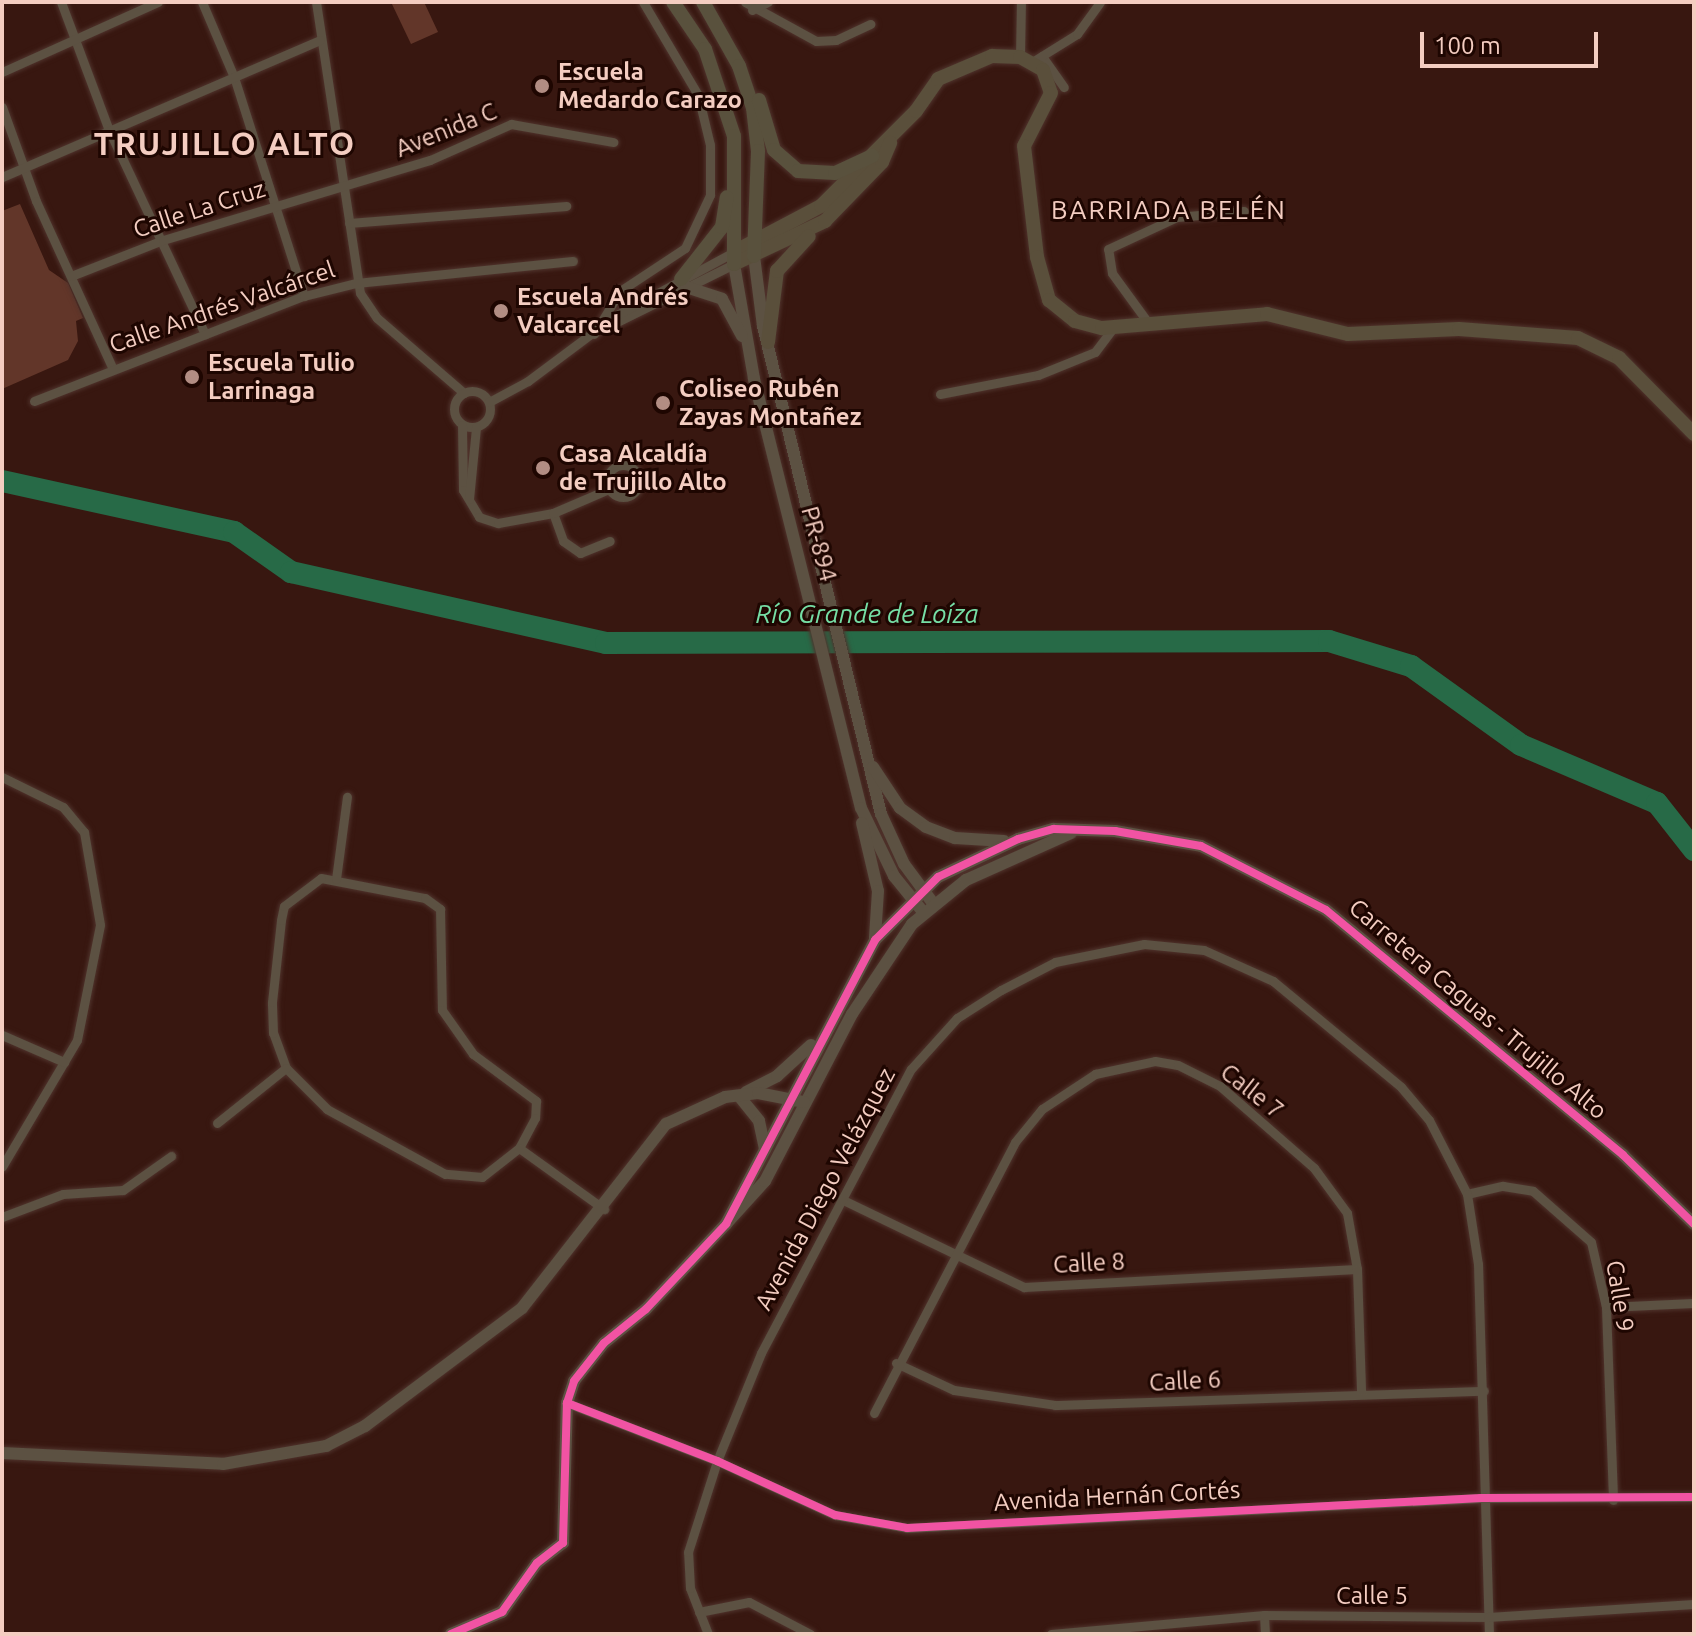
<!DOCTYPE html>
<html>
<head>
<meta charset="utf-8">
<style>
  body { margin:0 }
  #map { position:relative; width:1696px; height:1636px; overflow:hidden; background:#381710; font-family:Ubuntu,sans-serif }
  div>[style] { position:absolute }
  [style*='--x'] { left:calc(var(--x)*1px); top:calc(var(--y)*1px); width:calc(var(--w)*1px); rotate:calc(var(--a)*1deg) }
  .green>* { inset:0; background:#623629 }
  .river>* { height:22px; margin:-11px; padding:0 11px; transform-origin:11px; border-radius:11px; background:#276a47 }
  .roads { filter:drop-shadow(0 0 2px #4f332c) drop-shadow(0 0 2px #4f332c) }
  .minor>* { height:9px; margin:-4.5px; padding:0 4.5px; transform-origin:4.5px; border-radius:4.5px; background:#5c5142 }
  .minor>.ring { margin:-4.5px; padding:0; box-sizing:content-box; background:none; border:9px solid #5c5142; border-radius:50% }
  .tertiary>* { height:12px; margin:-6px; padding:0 6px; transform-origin:6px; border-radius:6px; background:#5c5142 }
  .secondary>* { height:14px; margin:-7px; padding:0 7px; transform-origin:7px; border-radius:7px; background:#5a4f3b }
  .primary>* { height:14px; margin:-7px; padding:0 7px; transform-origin:7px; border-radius:7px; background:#59513d }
  .cycleway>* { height:8px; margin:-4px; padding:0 4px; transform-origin:4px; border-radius:4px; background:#f153a3 }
  .dots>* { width:22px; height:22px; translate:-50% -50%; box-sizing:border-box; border:4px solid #1e0601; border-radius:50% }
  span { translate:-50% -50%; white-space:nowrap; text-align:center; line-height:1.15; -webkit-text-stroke:6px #1e0601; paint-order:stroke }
  .poi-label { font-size:24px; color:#f4cdc1; font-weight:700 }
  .left { translate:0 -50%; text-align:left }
  .street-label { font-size:24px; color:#f4cdc1 }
  .neighbourhood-label { font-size:26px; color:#f4cdc1; letter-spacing:2px }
  .water-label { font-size:26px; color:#76dea5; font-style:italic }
  .district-label { font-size:32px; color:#f4cdc1; font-weight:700; letter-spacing:2px }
  .frame { position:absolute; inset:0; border:4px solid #f4cdc1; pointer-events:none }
  .scale { position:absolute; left:1420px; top:32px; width:178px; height:36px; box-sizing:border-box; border:4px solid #f4cdc1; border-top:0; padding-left:10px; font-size:24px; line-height:28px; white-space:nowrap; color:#f4cdc1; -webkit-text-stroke:6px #1e0601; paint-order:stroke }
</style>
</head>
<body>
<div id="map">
  <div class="green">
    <div style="clip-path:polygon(391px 2px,424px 2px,438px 32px,411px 44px)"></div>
    <div style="clip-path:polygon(20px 204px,49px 270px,68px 283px,83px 318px,76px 321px,78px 341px,68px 360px,2px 389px,2px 211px)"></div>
  </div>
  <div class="river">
    <div style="--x:2;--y:481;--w:238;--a:12.4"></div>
    <div style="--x:234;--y:532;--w:70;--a:35.1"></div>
    <div style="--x:291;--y:572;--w:323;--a:12.7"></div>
    <div style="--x:606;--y:643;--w:723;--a:-0.16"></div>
    <div style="--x:1329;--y:641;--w:86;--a:17"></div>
    <div style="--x:1411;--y:666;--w:135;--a:35.7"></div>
    <div style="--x:1521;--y:745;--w:148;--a:23.1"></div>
    <div style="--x:1657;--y:803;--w:60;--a:51.8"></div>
  </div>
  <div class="roads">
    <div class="minor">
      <div style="--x:61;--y:2;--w:134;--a:69.5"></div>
      <div style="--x:108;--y:128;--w:228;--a:64.8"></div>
      <div style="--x:202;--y:2;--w:82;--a:66.9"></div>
      <div style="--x:234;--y:77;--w:230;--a:72.3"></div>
      <div style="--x:316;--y:2;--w:294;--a:81.4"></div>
      <div style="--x:360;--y:293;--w:30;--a:56"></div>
      <div style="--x:377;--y:318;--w:115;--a:40.8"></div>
      <div style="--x:745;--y:2;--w:81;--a:28.8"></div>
      <div style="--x:816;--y:41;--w:20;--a:-3"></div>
      <div style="--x:836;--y:40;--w:38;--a:-25"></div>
      <div style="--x:752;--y:10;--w:18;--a:-27"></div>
      <div style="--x:1042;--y:56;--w:38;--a:55"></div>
      <div style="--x:1020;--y:57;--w:55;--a:-89"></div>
      <div style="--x:1032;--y:62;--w:53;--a:-31.9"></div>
      <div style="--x:1077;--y:34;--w:39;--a:-54"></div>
      <div style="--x:2;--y:72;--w:171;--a:-24.2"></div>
      <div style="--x:2;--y:107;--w:100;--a:70.1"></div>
      <div style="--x:36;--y:201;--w:183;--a:65.4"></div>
      <div style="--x:2;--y:177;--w:346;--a:-23.3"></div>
      <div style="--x:349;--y:223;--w:218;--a:-4.5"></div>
      <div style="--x:71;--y:276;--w:99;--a:-21.4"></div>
      <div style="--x:163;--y:240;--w:279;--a:-16.7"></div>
      <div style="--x:430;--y:160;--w:89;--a:-24"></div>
      <div style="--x:511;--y:124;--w:104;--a:10"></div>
      <div style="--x:1149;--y:324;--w:63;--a:-126"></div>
      <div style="--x:1112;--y:273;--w:24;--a:-99"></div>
      <div style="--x:1108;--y:249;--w:76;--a:-24.9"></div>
      <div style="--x:1177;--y:217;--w:67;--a:-5.1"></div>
      <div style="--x:607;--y:327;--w:142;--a:-26.4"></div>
      <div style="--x:594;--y:334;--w:50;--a:-58.8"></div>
      <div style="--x:620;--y:291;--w:78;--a:-33.5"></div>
      <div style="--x:685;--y:248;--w:59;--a:-64.7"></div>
      <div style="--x:710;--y:195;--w:50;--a:-90"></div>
      <div style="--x:710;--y:145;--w:51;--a:-103.5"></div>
      <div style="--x:698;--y:95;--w:108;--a:-120.6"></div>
      <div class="ring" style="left:454px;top:391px;width:27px;height:27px"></div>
      <div style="--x:940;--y:394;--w:100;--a:-11"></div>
      <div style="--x:1038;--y:375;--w:61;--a:-22"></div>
      <div style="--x:1095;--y:352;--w:30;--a:-53"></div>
      <div style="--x:34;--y:401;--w:290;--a:-21.3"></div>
      <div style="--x:304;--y:296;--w:54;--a:-14"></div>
      <div style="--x:356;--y:283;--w:218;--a:-5.8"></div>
      <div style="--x:489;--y:402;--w:44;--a:-28.3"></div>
      <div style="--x:528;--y:381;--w:109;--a:-36.8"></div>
      <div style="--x:615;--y:316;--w:135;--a:-28.3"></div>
      <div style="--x:462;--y:425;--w:65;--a:89.1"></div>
      <div style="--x:463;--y:490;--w:31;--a:59"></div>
      <div style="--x:479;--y:517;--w:20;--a:18"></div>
      <div style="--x:498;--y:523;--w:56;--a:-10.3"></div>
      <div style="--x:553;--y:513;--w:30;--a:70"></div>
      <div style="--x:563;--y:541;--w:21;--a:35"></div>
      <div style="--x:580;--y:553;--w:32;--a:-22"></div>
      <div class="ring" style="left:607px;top:465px;width:23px;height:23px"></div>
      <div style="--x:469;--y:499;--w:72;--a:-84.4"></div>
      <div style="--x:553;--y:513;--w:61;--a:-23.2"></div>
      <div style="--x:2;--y:777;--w:68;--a:26.2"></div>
      <div style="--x:63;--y:807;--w:33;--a:50"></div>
      <div style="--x:84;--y:832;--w:94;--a:80.2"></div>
      <div style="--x:100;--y:925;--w:117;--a:101.3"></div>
      <div style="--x:77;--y:1040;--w:147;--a:120.6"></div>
      <div style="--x:321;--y:878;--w:106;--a:10.9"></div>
      <div style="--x:425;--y:898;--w:19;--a:36"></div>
      <div style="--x:440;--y:909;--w:101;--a:88.9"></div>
      <div style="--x:442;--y:1010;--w:54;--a:54.8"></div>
      <div style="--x:473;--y:1054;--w:79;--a:36.7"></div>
      <div style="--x:536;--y:1101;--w:17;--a:93"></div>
      <div style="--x:535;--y:1118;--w:34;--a:118"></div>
      <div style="--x:519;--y:1148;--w:47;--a:141.9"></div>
      <div style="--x:482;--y:1177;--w:37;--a:-175"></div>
      <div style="--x:445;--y:1174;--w:135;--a:-151.2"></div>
      <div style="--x:327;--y:1109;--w:58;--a:-135"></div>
      <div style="--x:286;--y:1068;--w:37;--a:-110"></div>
      <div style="--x:273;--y:1033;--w:31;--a:-92"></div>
      <div style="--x:272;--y:1002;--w:82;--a:-83.7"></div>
      <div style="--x:281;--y:920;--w:14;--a:-78"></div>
      <div style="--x:284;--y:906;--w:46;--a:-37.1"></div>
      <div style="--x:336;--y:879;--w:83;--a:-82.4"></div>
      <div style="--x:2;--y:1035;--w:68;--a:23.5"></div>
      <div style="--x:217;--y:1123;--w:88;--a:-38.6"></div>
      <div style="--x:519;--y:1148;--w:105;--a:35.7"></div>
      <div style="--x:1467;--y:1194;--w:37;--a:-13"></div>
      <div style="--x:1503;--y:1186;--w:30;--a:9"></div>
      <div style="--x:1533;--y:1191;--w:77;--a:41.3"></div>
      <div style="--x:1591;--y:1242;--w:67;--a:77"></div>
      <div style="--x:1606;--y:1307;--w:193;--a:87.9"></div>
      <div style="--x:843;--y:1200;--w:201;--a:25.7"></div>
      <div style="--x:1024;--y:1287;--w:333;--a:-3.1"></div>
      <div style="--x:2;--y:1217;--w:65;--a:-20.7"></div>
      <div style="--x:63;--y:1194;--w:60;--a:-3.8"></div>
      <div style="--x:123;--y:1190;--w:59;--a:-35.3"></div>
      <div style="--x:1606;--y:1307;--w:88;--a:-2.6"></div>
      <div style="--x:896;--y:1363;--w:64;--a:25"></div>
      <div style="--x:954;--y:1390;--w:102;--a:8.4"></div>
      <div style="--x:1055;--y:1405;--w:429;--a:-1.9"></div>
      <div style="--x:567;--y:1403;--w:161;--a:21.1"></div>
      <div style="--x:717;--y:1461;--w:130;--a:24.6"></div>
      <div style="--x:835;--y:1515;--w:73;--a:10.2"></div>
      <div style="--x:907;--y:1528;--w:575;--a:-2.99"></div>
      <div style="--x:1481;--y:1498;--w:213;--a:-0.3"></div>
      <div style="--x:874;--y:1413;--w:305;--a:-62.5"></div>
      <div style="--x:1015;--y:1142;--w:43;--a:-50.7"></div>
      <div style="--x:1042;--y:1109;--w:64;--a:-33.4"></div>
      <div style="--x:1095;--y:1074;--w:61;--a:-12.2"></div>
      <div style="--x:1155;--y:1061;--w:23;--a:10"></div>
      <div style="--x:1178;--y:1065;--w:47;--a:26.6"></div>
      <div style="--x:1220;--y:1086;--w:125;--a:41.1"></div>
      <div style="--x:1314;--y:1168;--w:56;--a:53.7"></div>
      <div style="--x:1347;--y:1213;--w:57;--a:79.9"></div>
      <div style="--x:1357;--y:1269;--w:122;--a:88.1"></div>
      <div style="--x:699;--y:1612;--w:51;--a:-11.3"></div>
      <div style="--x:749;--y:1602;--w:69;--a:27.7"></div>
      <div style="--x:1264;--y:1615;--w:19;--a:87"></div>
      <div style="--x:708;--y:1634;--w:49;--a:-111.4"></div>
      <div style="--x:690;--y:1588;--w:36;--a:-93"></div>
      <div style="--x:688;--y:1552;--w:96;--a:-72.3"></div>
      <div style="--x:717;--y:1461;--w:117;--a:-67.8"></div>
      <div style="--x:761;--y:1353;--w:321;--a:-62.2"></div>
      <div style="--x:911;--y:1069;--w:69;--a:-48"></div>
      <div style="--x:957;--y:1018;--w:52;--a:-32.5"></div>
      <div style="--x:1001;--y:990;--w:61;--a:-27.4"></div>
      <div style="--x:1055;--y:962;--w:91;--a:-11.4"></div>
      <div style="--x:1144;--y:944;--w:60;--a:5.7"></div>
      <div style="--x:1204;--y:950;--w:76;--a:24.2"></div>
      <div style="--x:1273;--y:981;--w:166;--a:39.6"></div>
      <div style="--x:1401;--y:1087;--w:43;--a:49.7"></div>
      <div style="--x:1429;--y:1120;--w:83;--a:62.8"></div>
      <div style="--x:1467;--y:1194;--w:71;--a:81.1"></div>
      <div style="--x:1478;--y:1264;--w:370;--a:88.3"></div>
      <div style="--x:1051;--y:1634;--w:214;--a:-5.1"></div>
      <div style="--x:1264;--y:1615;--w:224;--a:0.5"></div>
      <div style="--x:1488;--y:1617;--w:206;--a:-3.6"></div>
    </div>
    <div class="tertiary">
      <div style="--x:754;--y:256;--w:71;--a:82.7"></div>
      <div style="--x:763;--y:326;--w:502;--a:76.41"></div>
      <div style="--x:881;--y:814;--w:55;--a:65.3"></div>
      <div style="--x:904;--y:864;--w:49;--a:53.4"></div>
      <div style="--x:734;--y:264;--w:117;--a:80.1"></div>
      <div style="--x:754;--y:379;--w:442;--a:76"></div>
      <div style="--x:861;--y:808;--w:76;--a:64.1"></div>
      <div style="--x:894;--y:876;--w:46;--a:51.1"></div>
      <div style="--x:686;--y:287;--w:38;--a:18"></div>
      <div style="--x:722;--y:299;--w:42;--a:61.6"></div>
      <div style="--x:873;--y:767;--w:49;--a:56.6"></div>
      <div style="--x:900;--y:808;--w:32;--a:36"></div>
      <div style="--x:926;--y:827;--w:31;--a:21"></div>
      <div style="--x:955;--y:838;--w:49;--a:3.5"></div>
      <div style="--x:862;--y:823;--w:70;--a:76.8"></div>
      <div style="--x:878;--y:891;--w:47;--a:93.7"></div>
      <div style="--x:746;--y:1092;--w:35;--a:-27"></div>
      <div style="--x:777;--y:1076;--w:46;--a:-42.4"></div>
      <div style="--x:739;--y:1096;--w:32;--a:51"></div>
      <div style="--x:759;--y:1121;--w:29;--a:78"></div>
      <div style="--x:726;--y:1224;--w:58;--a:-47.8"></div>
      <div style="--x:765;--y:1181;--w:188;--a:-62.5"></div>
      <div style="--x:852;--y:1014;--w:108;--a:-56.3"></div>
      <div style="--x:912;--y:924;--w:70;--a:-39.2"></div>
      <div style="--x:966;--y:880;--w:115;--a:-24.1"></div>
      <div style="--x:2;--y:1453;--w:221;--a:2.8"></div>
      <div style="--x:223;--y:1464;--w:105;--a:-9.9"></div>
      <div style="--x:326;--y:1446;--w:44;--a:-27.1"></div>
      <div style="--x:365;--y:1426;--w:196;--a:-36.9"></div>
      <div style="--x:522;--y:1308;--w:234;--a:-52"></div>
      <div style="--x:666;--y:1124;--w:65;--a:-24.6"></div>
      <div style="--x:725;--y:1097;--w:33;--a:-7"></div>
      <div style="--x:758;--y:1093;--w:47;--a:11.1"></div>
      <div style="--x:451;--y:1634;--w:56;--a:-23.3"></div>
      <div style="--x:502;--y:1612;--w:60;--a:-54.5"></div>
      <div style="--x:537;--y:1563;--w:33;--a:-38"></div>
      <div style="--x:563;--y:1543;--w:140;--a:-88.4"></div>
      <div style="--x:567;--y:1403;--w:23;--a:-72"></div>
      <div style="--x:574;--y:1381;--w:48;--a:-51.7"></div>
      <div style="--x:604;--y:1343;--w:54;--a:-39"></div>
      <div style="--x:646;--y:1309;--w:117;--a:-46.7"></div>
      <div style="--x:726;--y:1224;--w:321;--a:-62.3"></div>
      <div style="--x:875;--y:940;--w:89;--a:-45"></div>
      <div style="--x:938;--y:877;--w:89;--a:-25.4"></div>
      <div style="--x:1018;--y:839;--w:37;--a:-16"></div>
      <div style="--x:1054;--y:829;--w:61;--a:1.9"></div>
      <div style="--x:1115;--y:831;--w:87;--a:9.9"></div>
      <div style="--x:1201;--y:846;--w:140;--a:27.1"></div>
      <div style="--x:1326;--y:910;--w:385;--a:39.5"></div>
      <div style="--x:1623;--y:1155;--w:99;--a:44.2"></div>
    </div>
    <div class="secondary">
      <div style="--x:734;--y:252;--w:98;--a:-27.9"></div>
      <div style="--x:821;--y:206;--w:134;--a:-45"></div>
      <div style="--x:916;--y:111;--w:39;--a:-55"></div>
      <div style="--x:938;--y:79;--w:59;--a:-23.1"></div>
      <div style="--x:992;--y:56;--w:28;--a:2"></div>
      <div style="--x:1020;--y:57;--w:26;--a:29"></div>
      <div style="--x:1043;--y:70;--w:24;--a:71"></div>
      <div style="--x:1051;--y:93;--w:59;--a:117"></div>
      <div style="--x:1024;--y:146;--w:112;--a:83.3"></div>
      <div style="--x:1037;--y:257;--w:45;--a:74.4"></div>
      <div style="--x:1049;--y:300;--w:33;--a:39"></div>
      <div style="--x:1075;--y:321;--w:28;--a:15"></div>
      <div style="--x:1102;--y:328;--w:166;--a:-4.8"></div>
      <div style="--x:1267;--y:314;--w:83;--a:13.9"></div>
      <div style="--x:1348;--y:334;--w:111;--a:-2.6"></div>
      <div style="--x:1459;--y:329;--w:119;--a:4.3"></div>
      <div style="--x:1578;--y:338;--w:46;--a:26"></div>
      <div style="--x:1619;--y:358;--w:107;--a:45.4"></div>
      <div style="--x:734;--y:264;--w:101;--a:-25.3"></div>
      <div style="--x:825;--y:221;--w:82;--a:-46"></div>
      <div style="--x:882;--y:162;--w:21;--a:-67"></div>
      <div style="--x:768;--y:342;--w:72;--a:-82.8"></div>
      <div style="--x:777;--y:271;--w:47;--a:-47.6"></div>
    </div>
    <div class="primary">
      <div style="--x:673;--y:2;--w:57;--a:55.8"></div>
      <div style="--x:705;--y:49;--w:92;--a:71.6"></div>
      <div style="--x:734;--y:136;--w:128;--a:90"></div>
      <div style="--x:703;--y:2;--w:73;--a:60.6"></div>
      <div style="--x:739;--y:66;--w:44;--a:71.6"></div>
      <div style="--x:753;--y:108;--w:43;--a:83.4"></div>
      <div style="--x:758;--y:151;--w:105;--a:92.2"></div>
      <div style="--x:759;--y:100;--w:52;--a:73.3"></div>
      <div style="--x:774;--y:150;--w:32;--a:41"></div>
      <div style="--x:798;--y:171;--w:37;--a:3"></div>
      <div style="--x:835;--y:173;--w:41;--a:-24.7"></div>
      <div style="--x:681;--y:279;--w:66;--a:-51.7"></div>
      <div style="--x:722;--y:227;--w:30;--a:-81"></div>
    </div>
  </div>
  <div class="cycleway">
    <div style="--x:567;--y:1403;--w:161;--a:21.1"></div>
    <div style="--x:717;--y:1461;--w:130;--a:24.6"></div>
    <div style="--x:835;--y:1515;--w:73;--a:10.2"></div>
    <div style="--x:907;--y:1528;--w:575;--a:-2.99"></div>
    <div style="--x:1481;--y:1498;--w:213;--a:-0.3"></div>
    <div style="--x:451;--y:1634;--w:56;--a:-23.3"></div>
    <div style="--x:502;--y:1612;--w:60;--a:-54.5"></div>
    <div style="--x:537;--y:1563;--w:33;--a:-38"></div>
    <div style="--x:563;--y:1543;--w:140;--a:-88.4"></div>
    <div style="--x:567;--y:1403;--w:23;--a:-72"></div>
    <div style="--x:574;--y:1381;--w:48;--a:-51.7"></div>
    <div style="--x:604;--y:1343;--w:54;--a:-39"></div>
    <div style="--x:646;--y:1309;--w:117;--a:-46.7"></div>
    <div style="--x:726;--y:1224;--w:321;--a:-62.3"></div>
    <div style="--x:875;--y:940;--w:89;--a:-45"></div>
    <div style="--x:938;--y:877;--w:89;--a:-25.4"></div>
    <div style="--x:1018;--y:839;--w:37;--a:-16"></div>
    <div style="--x:1054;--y:829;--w:61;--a:1.9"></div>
    <div style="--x:1115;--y:831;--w:87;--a:9.9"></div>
    <div style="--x:1201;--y:846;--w:140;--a:27.1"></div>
    <div style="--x:1326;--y:910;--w:385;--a:39.5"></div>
    <div style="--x:1623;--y:1155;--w:99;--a:44.2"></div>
  </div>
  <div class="dots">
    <div style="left:542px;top:86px;background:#b28d83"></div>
    <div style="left:501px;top:311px;background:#b28d83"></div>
    <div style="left:192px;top:377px;background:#b28d83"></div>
    <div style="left:663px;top:403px;background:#b28d83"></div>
    <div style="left:543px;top:468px;background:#b28d83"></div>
  </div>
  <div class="poi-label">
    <span class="left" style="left:558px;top:86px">Escuela<br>Medardo Carazo</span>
    <span class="left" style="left:517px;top:311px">Escuela Andrés<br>Valcarcel</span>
    <span class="left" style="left:208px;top:377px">Escuela Tulio<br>Larrinaga</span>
    <span class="left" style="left:679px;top:403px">Coliseo Rubén<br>Zayas Montañez</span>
    <span class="left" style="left:559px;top:468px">Casa Alcaldía<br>de Trujillo Alto</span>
  </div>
  <div class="street-label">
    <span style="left:446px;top:130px;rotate:-22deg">Avenida C</span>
    <span style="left:199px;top:209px;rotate:-18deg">Calle La Cruz</span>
    <span style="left:222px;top:307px;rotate:-19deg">Calle Andrés Valcárcel</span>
    <span style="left:819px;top:544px;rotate:75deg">PR-894</span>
    <span style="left:1478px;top:1009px;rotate:40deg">Carretera Caguas - Trujillo Alto</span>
    <span style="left:1252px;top:1091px;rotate:38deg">Calle 7</span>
    <span style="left:825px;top:1189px;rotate:-62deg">Avenida Diego Velázquez</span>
    <span style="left:1089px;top:1263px;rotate:-3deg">Calle 8</span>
    <span style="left:1620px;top:1296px;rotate:81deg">Calle 9</span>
    <span style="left:1185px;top:1381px;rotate:-3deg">Calle 6</span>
    <span style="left:1117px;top:1496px;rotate:-3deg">Avenida Hernán Cortés</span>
    <span style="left:1372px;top:1596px">Calle 5</span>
  </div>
  <div class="neighbourhood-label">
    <span style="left:1169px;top:210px">BARRIADA BELÉN</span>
  </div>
  <div class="water-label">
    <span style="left:867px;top:614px">Río Grande de Loíza</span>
  </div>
  <div class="district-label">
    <span style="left:225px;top:143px">TRUJILLO ALTO</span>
  </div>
  <div class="frame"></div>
  <div class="scale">100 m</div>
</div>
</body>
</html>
